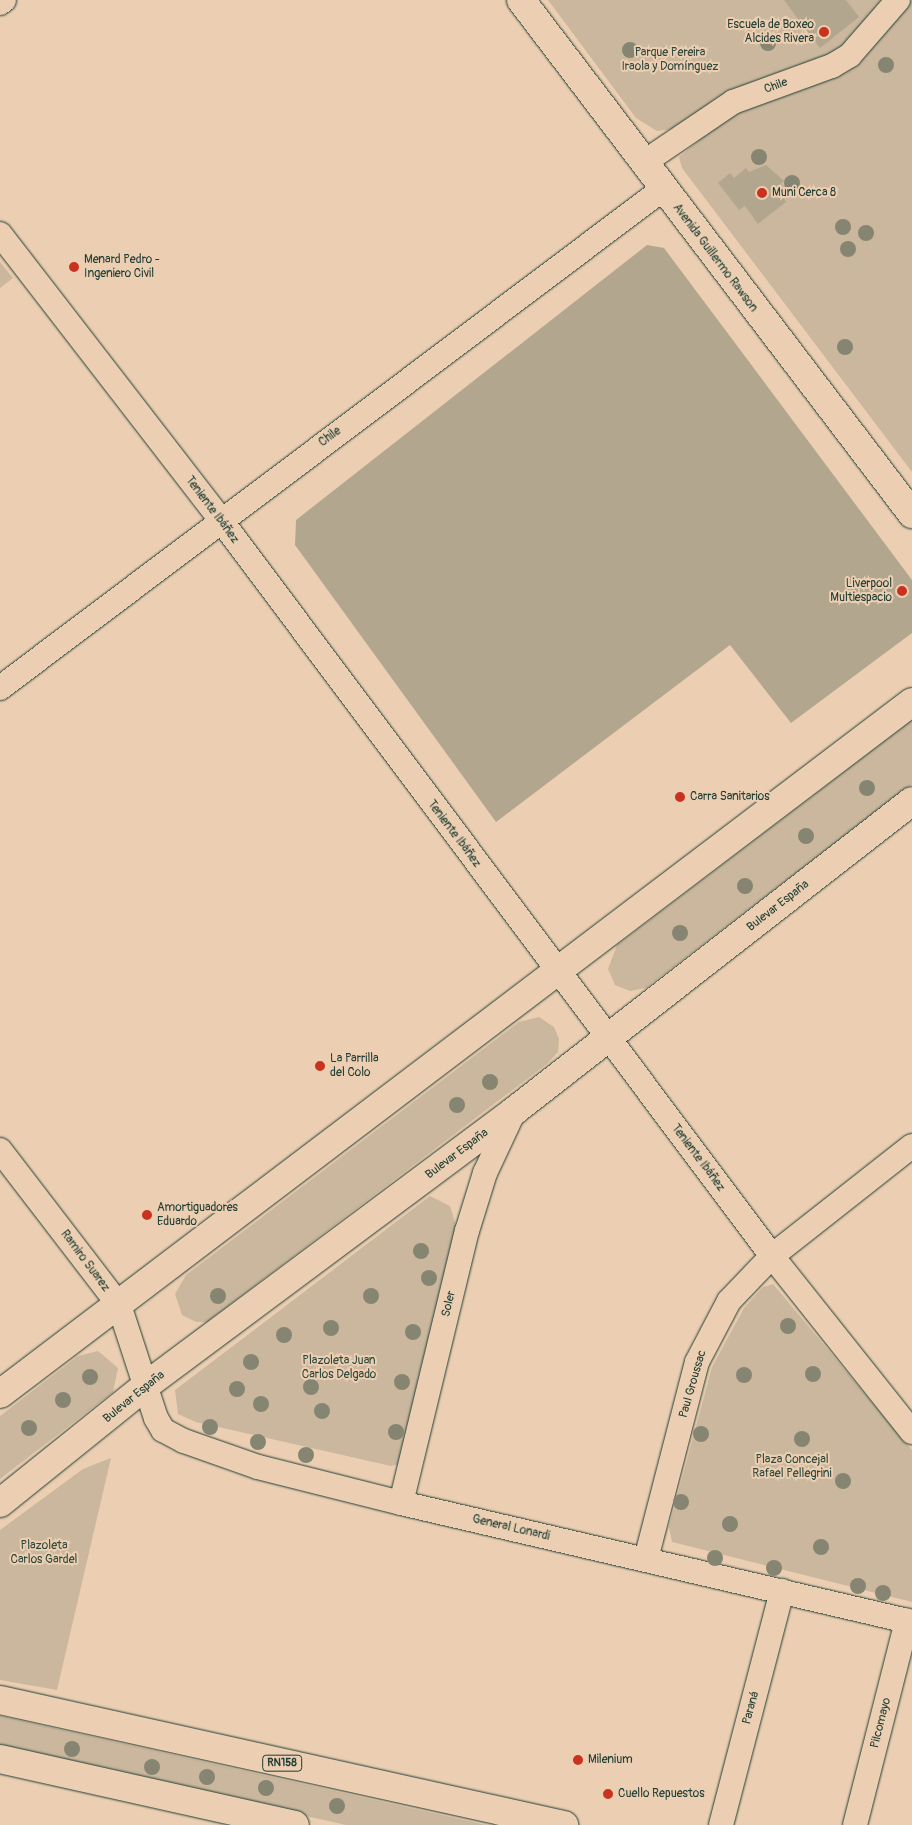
<!DOCTYPE html>
<html>
<head>
<meta charset="utf-8">
<style>
  body { margin:0 }
  #map { position:relative; width:912px; height:1825px; overflow:hidden; background:#eccfb2; font-family:Pangolin,sans-serif }
  div>[style] { position:absolute }
  [style*='--x'] { left:calc(var(--x)*1px); top:calc(var(--y)*1px); width:calc(var(--w)*1px); rotate:calc(var(--a)*1deg) }
  .green>* { inset:0; background:#cab79d }
  .building>* { inset:0; background:#b3a68f }
  .roads { filter:drop-shadow(0 0 1px #1f3d34) drop-shadow(0 0 1px #1f3d34) }
  .street>* { height:24px; margin:-12px; padding:0 12px; transform-origin:12px; border-radius:12px; background:#eccfb2 }
  .secondary>* { height:28px; margin:-14px; padding:0 14px; transform-origin:14px; border-radius:14px; background:#eccfb2 }
  .highway>* { height:28px; margin:-14px; padding:0 14px; transform-origin:14px; border-radius:14px; background:#eccfb2 }
  .trees>* { width:16px; height:16px; margin:-8px; border-radius:50%; background:#858572 }
  .dots>* { width:14px; height:14px; translate:-50% -50%; box-sizing:border-box; border:2px solid #eccfb2; border-radius:50% }
  span { translate:-50% -50%; white-space:nowrap; text-align:center; line-height:1.15; -webkit-text-stroke:4px #eccfb2; paint-order:stroke }
  .shield-label span { padding:1px 4px; background:#eccfb2; border:1px solid; border-radius:4px; -webkit-text-stroke-width:0 }
  .shield-label { font-size:11px; color:#1f3d34; font-weight:700 }
  .poi-label { font-size:12px; color:#1f3d34 }
  .right { translate:-100% -50%; text-align:right }
  .left { translate:0 -50%; text-align:left }
  .park-label { font-size:12px; color:#30493e }
  .street-label { font-size:12px; color:#1f3d34 }
</style>
</head>
<body>
<div id="map">
  <div class="green">
    <div style="clip-path:polygon(548px 0,886px 0,845px 48px,673px 129px,657px 131px,636px 118px)"></div>
    <div style="clip-path:polygon(912px 0,912px 472px,682px 168px,679px 157px,732px 113px,857px 62px)"></div>
    <div style="clip-path:polygon(0 262px,13px 278px,0 288px)"></div>
    <div style="clip-path:polygon(912px 720px,912px 784px,646px 988px,630px 991px,615px 985px,608px 969px,617px 945px)"></div>
    <div style="clip-path:polygon(539px 1017px,554px 1027px,559px 1039px,558px 1052px,548px 1063px,207px 1322px,196px 1322px,182px 1315px,175px 1294px,186px 1275px,519px 1022px)"></div>
    <div style="clip-path:polygon(430px 1196px,450px 1206px,457px 1229px,400px 1464px,391px 1466px,196px 1422px,178px 1414px,175px 1390px)"></div>
    <div style="clip-path:polygon(773px 1284px,912px 1450px,912px 1602px,672px 1542px,669px 1527px,712px 1367px,744px 1308px,763px 1287px)"></div>
    <div style="clip-path:polygon(98px 1351px,118px 1368px,113px 1392px,0 1479px,0 1416px,78px 1356px)"></div>
    <div style="clip-path:polygon(111px 1458px,57px 1690px,0 1680px,0 1530px,83px 1469px)"></div>
    <div style="clip-path:polygon(0 1716px,486px 1825px,346px 1825px,0 1747px)"></div>
  </div>
  <div class="building">
    <div style="clip-path:polygon(784px 0,846px 0,859px 17px,820px 48px)"></div>
    <div style="clip-path:polygon(766px 165px,784px 181px,776px 187px,786px 202px,758px 224px,745px 206px,739px 210px,718px 183px,730px 173px,734px 178px,746px 168px,749px 172px)"></div>
    <div style="clip-path:polygon(647px 245px,664px 248px,912px 580px,912px 633px,791px 723px,730px 645px,496px 822px,295px 545px,296px 520px)"></div>
  </div>
  <div class="roads">
    <div class="street">
      <div style="--x:0;--y:3;--w:5;--a:-37"></div>
      <div style="--x:643;--y:163;--w:109;--a:-34.1"></div>
      <div style="--x:733;--y:102;--w:105;--a:-20"></div>
      <div style="--x:832;--y:66;--w:21;--a:-31"></div>
      <div style="--x:850;--y:55;--w:73;--a:-48.9"></div>
      <div style="--x:0;--y:234;--w:360;--a:52.3"></div>
      <div style="--x:220;--y:519;--w:921;--a:53.17"></div>
      <div style="--x:772;--y:1256;--w:225;--a:51.5"></div>
      <div style="--x:0;--y:688;--w:830;--a:-36.97"></div>
      <div style="--x:0;--y:1150;--w:195;--a:52.5"></div>
      <div style="--x:119;--y:1305;--w:119;--a:71.9"></div>
      <div style="--x:156;--y:1418;--w:14;--a:60"></div>
      <div style="--x:163;--y:1430;--w:24;--a:28"></div>
      <div style="--x:184;--y:1441;--w:78;--a:19.4"></div>
      <div style="--x:258;--y:1467;--w:147;--a:14.1"></div>
      <div style="--x:401;--y:1503;--w:525;--a:13.11"></div>
      <div style="--x:401;--y:1503;--w:280;--a:-76.4"></div>
      <div style="--x:467;--y:1231;--w:61;--a:-72.8"></div>
      <div style="--x:485;--y:1173;--w:68;--a:-64.9"></div>
      <div style="--x:646;--y:1559;--w:203;--a:-75.5"></div>
      <div style="--x:697;--y:1362;--w:69;--a:-62.3"></div>
      <div style="--x:729;--y:1301;--w:62;--a:-46.3"></div>
      <div style="--x:772;--y:1256;--w:178;--a:-38.2"></div>
      <div style="--x:721;--y:1825;--w:242;--a:-75.4"></div>
      <div style="--x:855;--y:1825;--w:211;--a:-75.7"></div>
    </div>
    <div class="secondary">
      <div style="--x:521;--y:0;--w:646;--a:52.74"></div>
      <div style="--x:0;--y:1394;--w:1145;--a:-37.19"></div>
      <div style="--x:0;--y:1503;--w:190;--a:-38.8"></div>
      <div style="--x:148;--y:1384;--w:457;--a:-36.7"></div>
      <div style="--x:514;--y:1111;--w:504;--a:-37.91"></div>
    </div>
    <div class="highway">
      <div style="--x:0;--y:1700;--w:578;--a:12.5"></div>
      <div style="--x:0;--y:1759;--w:302;--a:12.6"></div>
    </div>
  </div>
  <div class="trees">
    <div style="left:768px;top:43px"></div>
    <div style="left:630px;top:50px"></div>
    <div style="left:886px;top:65px"></div>
    <div style="left:759px;top:157px"></div>
    <div style="left:792px;top:183px"></div>
    <div style="left:843px;top:227px"></div>
    <div style="left:866px;top:233px"></div>
    <div style="left:848px;top:249px"></div>
    <div style="left:845px;top:347px"></div>
    <div style="left:867px;top:788px"></div>
    <div style="left:806px;top:836px"></div>
    <div style="left:745px;top:886px"></div>
    <div style="left:680px;top:933px"></div>
    <div style="left:490px;top:1082px"></div>
    <div style="left:457px;top:1105px"></div>
    <div style="left:421px;top:1251px"></div>
    <div style="left:429px;top:1278px"></div>
    <div style="left:218px;top:1296px"></div>
    <div style="left:371px;top:1296px"></div>
    <div style="left:788px;top:1326px"></div>
    <div style="left:331px;top:1328px"></div>
    <div style="left:413px;top:1332px"></div>
    <div style="left:284px;top:1335px"></div>
    <div style="left:251px;top:1362px"></div>
    <div style="left:813px;top:1374px"></div>
    <div style="left:744px;top:1375px"></div>
    <div style="left:90px;top:1377px"></div>
    <div style="left:402px;top:1382px"></div>
    <div style="left:311px;top:1387px"></div>
    <div style="left:237px;top:1389px"></div>
    <div style="left:63px;top:1400px"></div>
    <div style="left:261px;top:1404px"></div>
    <div style="left:322px;top:1411px"></div>
    <div style="left:210px;top:1427px"></div>
    <div style="left:29px;top:1428px"></div>
    <div style="left:396px;top:1432px"></div>
    <div style="left:701px;top:1434px"></div>
    <div style="left:802px;top:1439px"></div>
    <div style="left:258px;top:1442px"></div>
    <div style="left:306px;top:1455px"></div>
    <div style="left:843px;top:1481px"></div>
    <div style="left:681px;top:1502px"></div>
    <div style="left:730px;top:1524px"></div>
    <div style="left:821px;top:1547px"></div>
    <div style="left:715px;top:1558px"></div>
    <div style="left:774px;top:1568px"></div>
    <div style="left:858px;top:1586px"></div>
    <div style="left:883px;top:1593px"></div>
    <div style="left:72px;top:1749px"></div>
    <div style="left:152px;top:1767px"></div>
    <div style="left:207px;top:1777px"></div>
    <div style="left:266px;top:1788px"></div>
    <div style="left:337px;top:1806px"></div>
  </div>
  <div class="dots">
    <div style="left:824px;top:32px;background:#c8321e"></div>
    <div style="left:762px;top:193px;background:#c8321e"></div>
    <div style="left:74px;top:267px;background:#c8321e"></div>
    <div style="left:902px;top:591px;background:#c8321e"></div>
    <div style="left:680px;top:797px;background:#c8321e"></div>
    <div style="left:320px;top:1066px;background:#c8321e"></div>
    <div style="left:147px;top:1215px;background:#c8321e"></div>
    <div style="left:578px;top:1760px;background:#c8321e"></div>
    <div style="left:608px;top:1794px;background:#c8321e"></div>
  </div>
  <div class="shield-label">
    <span style="left:282px;top:1763px">RN158</span>
  </div>
  <div class="poi-label">
    <span class="right" style="left:814px;top:32px">Escuela de Boxeo<br>Alcides Rivera</span>
    <span class="left" style="left:772px;top:193px">Muni Cerca 8</span>
    <span class="left" style="left:84px;top:267px">Menard Pedro -<br>Ingeniero Civil</span>
    <span class="right" style="left:892px;top:591px">Liverpool<br>Multiespacio</span>
    <span class="left" style="left:690px;top:797px">Carra Sanitarios</span>
    <span class="left" style="left:330px;top:1066px">La Parrilla<br>del Colo</span>
    <span class="left" style="left:157px;top:1215px">Amortiguadores<br>Eduardo</span>
    <span class="left" style="left:588px;top:1760px">Milenium</span>
    <span class="left" style="left:618px;top:1794px">Cuello Repuestos</span>
  </div>
  <div class="park-label">
    <span style="left:670px;top:60px">Parque Pereira<br>Iraola y Domínguez</span>
    <span style="left:339px;top:1368px">Plazoleta Juan<br>Carlos Delgado</span>
    <span style="left:792px;top:1467px">Plaza Concejal<br>Rafael Pellegrini</span>
    <span style="left:44px;top:1553px">Plazoleta<br>Carlos Gardel</span>
  </div>
  <div class="street-label">
    <span style="left:776px;top:86px;rotate:-20deg">Chile</span>
    <span style="left:715px;top:258px;rotate:53deg">Avenida Guillermo Rawson</span>
    <span style="left:330px;top:437px;rotate:-37deg">Chile</span>
    <span style="left:212px;top:510px;rotate:53deg">Teniente Ibáñez</span>
    <span style="left:454px;top:834px;rotate:53deg">Teniente Ibáñez</span>
    <span style="left:778px;top:906px;rotate:-38deg">Bulevar España</span>
    <span style="left:457px;top:1154px;rotate:-37deg">Bulevar España</span>
    <span style="left:698px;top:1158px;rotate:53deg">Teniente Ibáñez</span>
    <span style="left:85px;top:1261px;rotate:53deg">Ramiro Suarez</span>
    <span style="left:449px;top:1304px;rotate:-77deg">Soler</span>
    <span style="left:693px;top:1384px;rotate:-74deg">Paul Groussac</span>
    <span style="left:134px;top:1397px;rotate:-39deg">Bulevar España</span>
    <span style="left:511px;top:1528px;rotate:13deg">General Lonardi</span>
    <span style="left:751px;top:1708px;rotate:-75deg">Paraná</span>
    <span style="left:881px;top:1723px;rotate:-76deg">Pilcomayo</span>
  </div>
</div>
</body>
</html>
